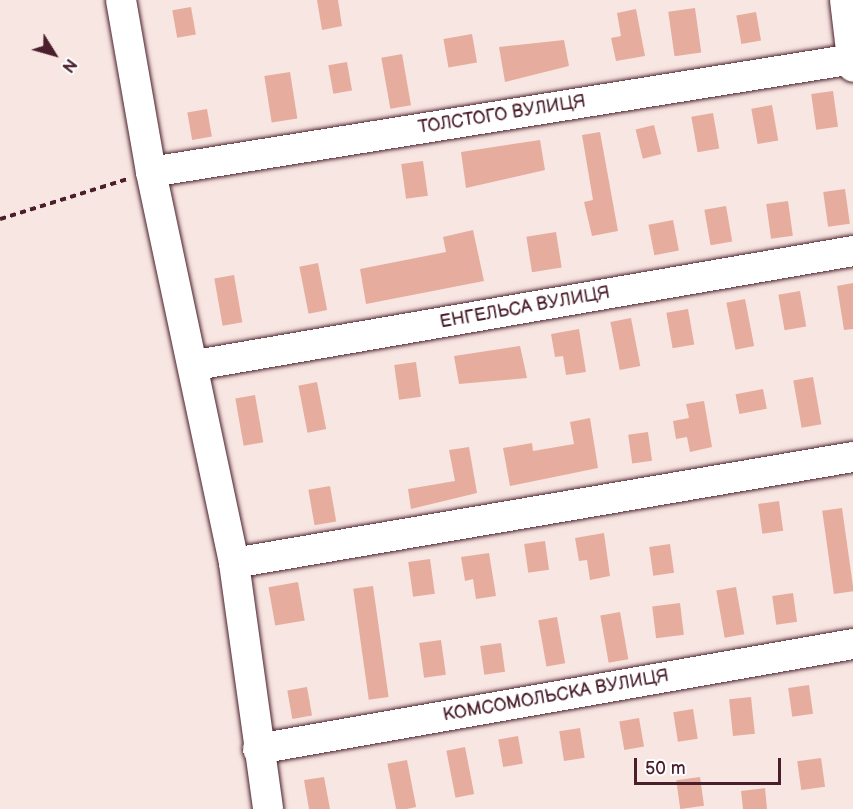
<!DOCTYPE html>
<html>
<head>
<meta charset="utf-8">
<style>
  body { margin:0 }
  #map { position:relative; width:853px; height:809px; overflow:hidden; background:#f8e6e2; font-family:"Balsamiq Sans",sans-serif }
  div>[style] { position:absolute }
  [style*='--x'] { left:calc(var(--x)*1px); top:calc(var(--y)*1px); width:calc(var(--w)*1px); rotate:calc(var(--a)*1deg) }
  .building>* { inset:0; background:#e6ad9f; transform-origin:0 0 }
  .path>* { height:4px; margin-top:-2px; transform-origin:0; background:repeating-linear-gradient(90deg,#4a1f2b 0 6px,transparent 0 10.5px) }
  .roads { filter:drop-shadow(0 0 2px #4a1f2b) drop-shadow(0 0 2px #4a1f2b) }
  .minor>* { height:30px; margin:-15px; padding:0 15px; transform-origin:15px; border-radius:15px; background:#fff }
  span { translate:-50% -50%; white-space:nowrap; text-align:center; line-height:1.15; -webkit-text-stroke:4.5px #fff; paint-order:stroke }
  .street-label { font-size:18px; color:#4a1f2b }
  .north { position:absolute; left:24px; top:24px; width:60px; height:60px; -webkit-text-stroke:4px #fff; paint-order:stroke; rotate:127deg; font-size:16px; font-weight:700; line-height:24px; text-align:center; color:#4a1f2b }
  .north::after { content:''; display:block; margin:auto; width:21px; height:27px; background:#4a1f2b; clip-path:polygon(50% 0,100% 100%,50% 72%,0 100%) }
  .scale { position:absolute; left:634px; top:758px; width:147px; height:27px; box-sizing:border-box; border:3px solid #4a1f2b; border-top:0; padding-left:8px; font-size:18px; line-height:21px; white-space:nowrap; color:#4a1f2b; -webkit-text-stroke:4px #fff; paint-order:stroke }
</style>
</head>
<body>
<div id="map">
  <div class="building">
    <div style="clip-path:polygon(317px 0,338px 0,342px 26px,322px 30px)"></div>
    <div style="left:191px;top:7px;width:28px;height:19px;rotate:80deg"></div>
    <div style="left:695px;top:8px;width:45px;height:27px;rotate:82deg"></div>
    <div style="clip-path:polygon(636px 9px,645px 56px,616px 61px,611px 38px,621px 36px,617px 13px)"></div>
    <div style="left:756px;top:12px;width:29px;height:20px;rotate:80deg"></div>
    <div style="left:472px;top:34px;width:29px;height:29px;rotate:80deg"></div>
    <div style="clip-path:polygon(564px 40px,569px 66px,505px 82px,499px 47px)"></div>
    <div style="left:402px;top:54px;width:52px;height:21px;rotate:80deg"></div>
    <div style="left:347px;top:62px;width:29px;height:19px;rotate:80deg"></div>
    <div style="left:290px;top:72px;width:47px;height:26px;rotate:81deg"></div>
    <div style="left:833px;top:91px;width:36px;height:22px;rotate:82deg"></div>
    <div style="left:772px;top:105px;width:36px;height:21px;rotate:80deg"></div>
    <div style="left:207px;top:109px;width:28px;height:20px;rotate:80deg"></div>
    <div style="left:713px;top:113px;width:36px;height:22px;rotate:80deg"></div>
    <div style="left:654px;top:125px;width:30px;height:19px;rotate:76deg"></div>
    <div style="clip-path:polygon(600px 132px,618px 231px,592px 236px,584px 202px,593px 200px,582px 135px)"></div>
    <div style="clip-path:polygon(540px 140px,545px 170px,466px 188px,461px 152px)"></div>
    <div style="left:423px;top:161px;width:35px;height:22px;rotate:82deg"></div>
    <div style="left:845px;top:189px;width:35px;height:22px;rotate:82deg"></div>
    <div style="left:788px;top:201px;width:35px;height:22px;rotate:82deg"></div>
    <div style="left:726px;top:206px;width:36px;height:22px;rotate:80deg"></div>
    <div style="left:673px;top:220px;width:31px;height:25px;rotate:79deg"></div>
    <div style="clip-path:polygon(473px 230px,484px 281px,366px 304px,360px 269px,446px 252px,443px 237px)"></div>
    <div style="left:556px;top:232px;width:36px;height:30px;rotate:81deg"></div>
    <div style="left:318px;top:263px;width:48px;height:19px;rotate:79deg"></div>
    <div style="left:234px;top:275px;width:48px;height:20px;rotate:80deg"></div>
    <div style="clip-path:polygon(853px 283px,853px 329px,844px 330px,837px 286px)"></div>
    <div style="left:800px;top:291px;width:36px;height:22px;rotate:80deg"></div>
    <div style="left:745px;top:299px;width:48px;height:19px;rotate:79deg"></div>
    <div style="left:688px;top:309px;width:36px;height:22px;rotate:80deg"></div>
    <div style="left:631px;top:318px;width:49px;height:21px;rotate:79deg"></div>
    <div style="clip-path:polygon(579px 329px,586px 372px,566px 375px,563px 356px,555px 357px,551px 334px)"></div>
    <div style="clip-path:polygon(520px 346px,527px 378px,459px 384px,454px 356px)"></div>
    <div style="left:416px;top:362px;width:35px;height:22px;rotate:82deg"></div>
    <div style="left:813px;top:377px;width:48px;height:20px;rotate:80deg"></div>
    <div style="left:317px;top:382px;width:48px;height:19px;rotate:79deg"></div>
    <div style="left:763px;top:389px;width:20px;height:28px;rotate:79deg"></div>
    <div style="left:255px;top:395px;width:48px;height:20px;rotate:80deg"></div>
    <div style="clip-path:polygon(704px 401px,712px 447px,690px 452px,687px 437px,676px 439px,673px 421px,689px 418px,686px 404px)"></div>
    <div style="clip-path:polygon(590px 418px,598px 468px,510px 486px,503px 448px,532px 443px,533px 451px,574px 444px,570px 422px)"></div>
    <div style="left:648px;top:432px;width:29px;height:20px;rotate:82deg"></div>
    <div style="clip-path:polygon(469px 447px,477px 493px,411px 509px,408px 489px,455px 481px,449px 450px)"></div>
    <div style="left:330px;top:486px;width:36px;height:22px;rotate:80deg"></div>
    <div style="left:779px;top:501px;width:30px;height:21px;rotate:82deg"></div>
    <div style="left:842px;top:508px;width:84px;height:20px;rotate:82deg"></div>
    <div style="clip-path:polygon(604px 533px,610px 576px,590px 580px,587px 560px,579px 561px,575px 538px)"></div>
    <div style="left:545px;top:541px;width:29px;height:21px;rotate:82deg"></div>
    <div style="left:670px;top:544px;width:29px;height:21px;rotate:82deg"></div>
    <div style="clip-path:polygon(489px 553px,496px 596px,476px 599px,473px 579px,465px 581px,461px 557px)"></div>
    <div style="left:430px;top:559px;width:35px;height:22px;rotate:82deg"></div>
    <div style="left:298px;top:582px;width:39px;height:30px;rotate:80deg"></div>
    <div style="left:373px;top:586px;width:112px;height:20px;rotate:82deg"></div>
    <div style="left:736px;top:587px;width:48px;height:20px;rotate:80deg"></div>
    <div style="left:793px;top:593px;width:29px;height:21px;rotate:82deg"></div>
    <div style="left:680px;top:603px;width:32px;height:28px;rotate:83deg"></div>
    <div style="left:620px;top:612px;width:48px;height:20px;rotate:80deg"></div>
    <div style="left:557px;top:617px;width:47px;height:19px;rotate:80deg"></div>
    <div style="left:441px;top:640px;width:35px;height:22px;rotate:82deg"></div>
    <div style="left:501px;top:643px;width:29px;height:21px;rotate:82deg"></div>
    <div style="left:809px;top:685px;width:29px;height:21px;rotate:82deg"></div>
    <div style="left:307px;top:687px;width:29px;height:20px;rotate:80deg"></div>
    <div style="left:751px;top:697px;width:37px;height:22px;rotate:84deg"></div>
    <div style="left:693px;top:709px;width:30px;height:20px;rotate:81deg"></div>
    <div style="left:639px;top:718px;width:29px;height:20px;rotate:80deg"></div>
    <div style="left:580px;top:728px;width:30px;height:21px;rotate:81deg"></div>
    <div style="left:518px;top:736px;width:28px;height:20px;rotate:80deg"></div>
    <div style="left:465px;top:747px;width:48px;height:19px;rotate:79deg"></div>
    <div style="left:821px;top:758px;width:29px;height:24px;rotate:82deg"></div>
    <div style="left:407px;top:760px;width:48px;height:20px;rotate:79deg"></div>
    <div style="clip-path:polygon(324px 777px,330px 809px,309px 809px,304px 780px)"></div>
    <div style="left:700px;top:777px;width:29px;height:24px;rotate:82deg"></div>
    <div style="clip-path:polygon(765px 788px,767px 809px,743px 809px,741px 791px)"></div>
  </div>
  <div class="path">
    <div style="--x:0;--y:219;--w:134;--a:-17.4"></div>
  </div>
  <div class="roads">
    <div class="minor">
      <div style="--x:121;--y:0;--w:175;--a:80.1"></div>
      <div style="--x:151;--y:172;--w:400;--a:78"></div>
      <div style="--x:234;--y:563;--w:248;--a:82.1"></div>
      <div style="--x:845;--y:0;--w:67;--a:83.2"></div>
      <div style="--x:151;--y:172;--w:711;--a:-9.14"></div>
      <div style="--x:196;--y:365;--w:667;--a:-9.84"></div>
      <div style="--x:234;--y:563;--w:628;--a:-9.72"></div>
      <div style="--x:258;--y:749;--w:604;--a:-10.01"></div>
    </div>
  </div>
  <div class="street-label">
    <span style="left:502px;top:115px;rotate:-9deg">ТОЛСТОГО ВУЛИЦЯ</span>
    <span style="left:525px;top:308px;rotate:-10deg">ЕНГЕЛЬСА ВУЛИЦЯ</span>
    <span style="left:556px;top:696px;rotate:-10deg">КОМСОМОЛЬСКА ВУЛИЦЯ</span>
  </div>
  <div class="north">N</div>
  <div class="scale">50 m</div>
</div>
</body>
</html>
